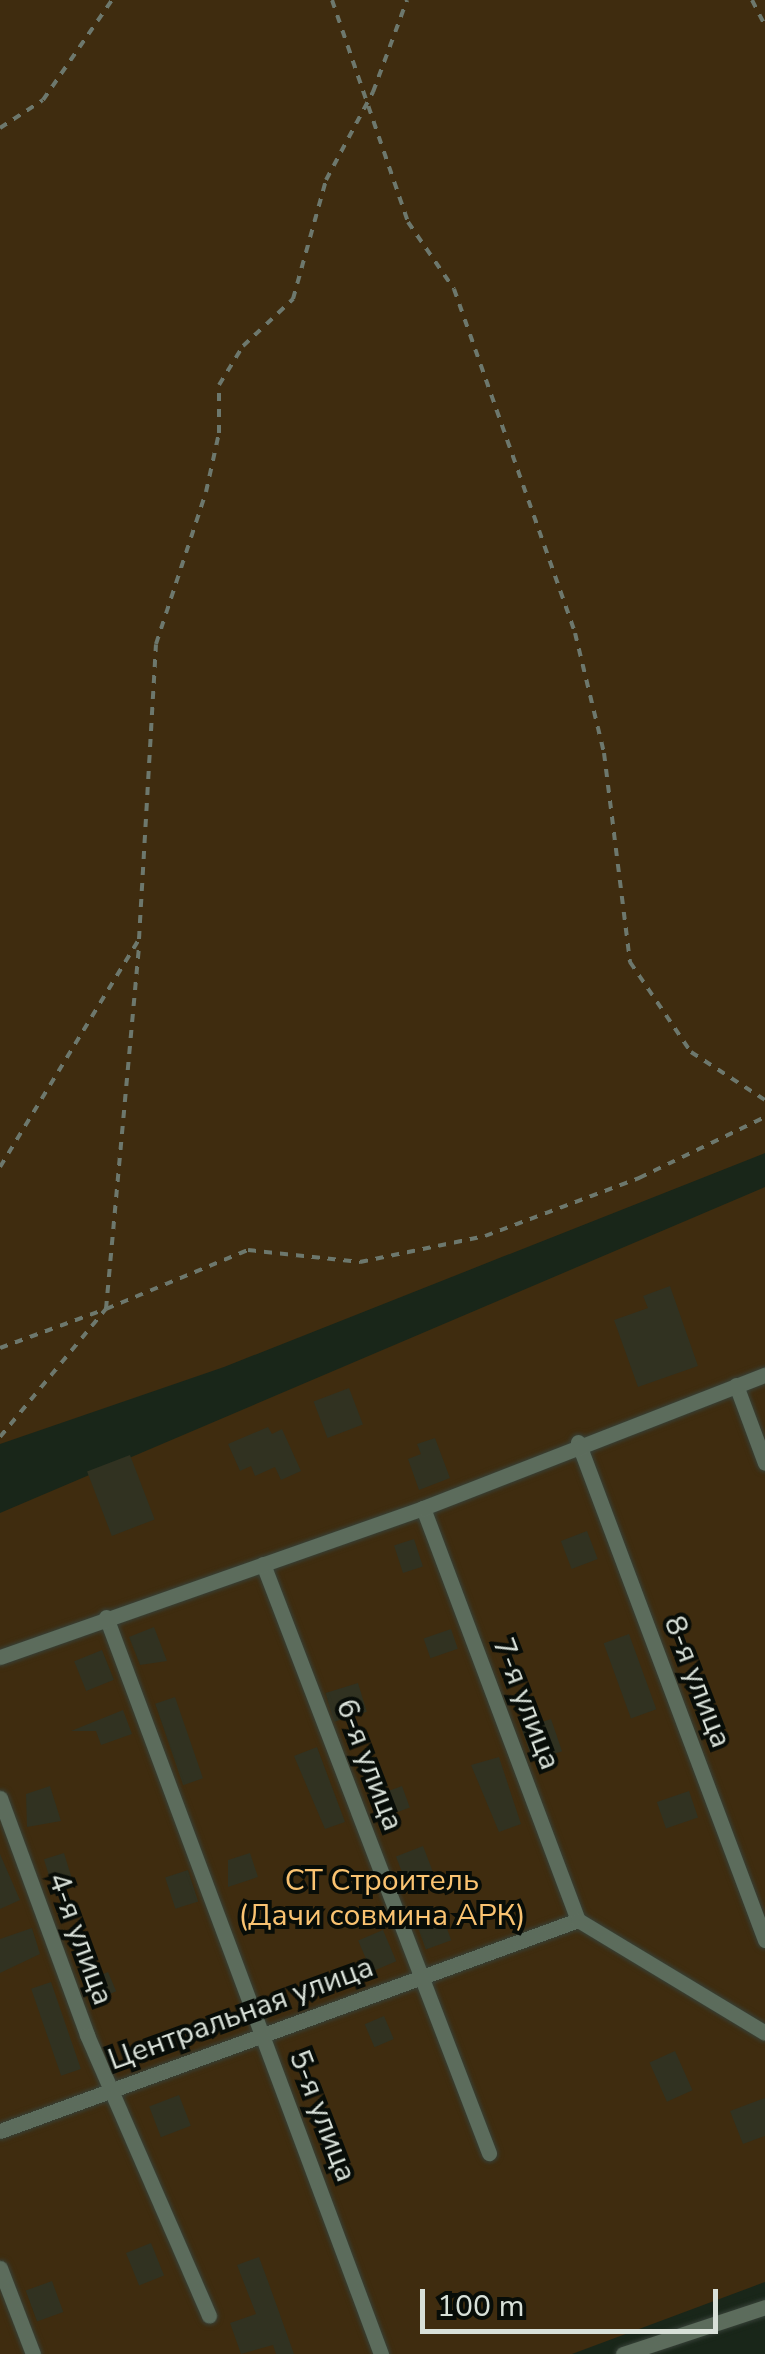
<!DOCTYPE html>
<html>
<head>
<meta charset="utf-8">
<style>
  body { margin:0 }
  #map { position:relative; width:765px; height:2354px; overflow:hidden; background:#192619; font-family:"Nunito Sans",sans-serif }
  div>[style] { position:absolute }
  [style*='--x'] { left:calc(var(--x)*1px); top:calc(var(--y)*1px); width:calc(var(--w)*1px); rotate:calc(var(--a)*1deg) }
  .green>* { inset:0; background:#3f2c0f }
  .building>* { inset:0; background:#313221; transform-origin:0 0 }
  .path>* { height:4px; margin-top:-2px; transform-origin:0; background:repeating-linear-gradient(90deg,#6d786d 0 8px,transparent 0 16px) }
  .roads { filter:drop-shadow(0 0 2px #374138) drop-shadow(0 0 2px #374138) }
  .minor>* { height:15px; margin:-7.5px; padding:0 7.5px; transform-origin:7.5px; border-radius:7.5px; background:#5c6c5c }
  span { translate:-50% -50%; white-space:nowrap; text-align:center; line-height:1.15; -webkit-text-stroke:8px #080d08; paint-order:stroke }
  .street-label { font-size:30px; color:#d8e0d8 }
  .park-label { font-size:30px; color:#fac371 }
  .scale { position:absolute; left:420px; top:2289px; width:298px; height:45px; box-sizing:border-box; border:5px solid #d8e0d8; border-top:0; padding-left:12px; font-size:30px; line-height:35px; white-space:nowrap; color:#d8e0d8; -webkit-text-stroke:8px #080d08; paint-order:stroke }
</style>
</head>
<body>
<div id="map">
  <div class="green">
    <div style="clip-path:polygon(0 0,765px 0,765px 1153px,224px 1367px,0 1444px)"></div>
    <div style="clip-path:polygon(765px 1187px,765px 2282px,572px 2354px,0 2354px,0 1513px)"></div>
  </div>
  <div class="building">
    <div style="clip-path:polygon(670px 1286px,698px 1366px,638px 1387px,614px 1320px,648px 1308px,643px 1296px)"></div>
    <div style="left:349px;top:1388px;width:39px;height:38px;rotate:69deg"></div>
    <div style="clip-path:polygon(268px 1427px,272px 1434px,282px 1429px,301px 1471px,281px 1480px,275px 1467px,255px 1476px,251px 1466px,240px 1471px,228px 1444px)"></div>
    <div style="clip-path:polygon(435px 1438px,450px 1478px,419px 1490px,408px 1459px,421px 1454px,417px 1444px)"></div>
    <div style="left:130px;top:1455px;width:69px;height:46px;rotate:69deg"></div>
    <div style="left:587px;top:1531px;width:30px;height:28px;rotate:69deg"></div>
    <div style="left:414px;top:1539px;width:29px;height:21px;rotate:72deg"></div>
    <div style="clip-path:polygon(154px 1627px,167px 1661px,140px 1665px,129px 1637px)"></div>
    <div style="left:451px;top:1629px;width:21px;height:29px;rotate:71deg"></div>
    <div style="left:629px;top:1634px;width:80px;height:27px;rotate:70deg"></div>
    <div style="left:102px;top:1650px;width:32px;height:30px;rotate:68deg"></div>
    <div style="left:358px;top:1683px;width:30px;height:34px;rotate:73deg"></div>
    <div style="left:175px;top:1697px;width:86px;height:21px;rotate:71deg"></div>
    <div style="clip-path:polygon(123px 1710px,132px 1734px,101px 1745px,96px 1731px,71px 1731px)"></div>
    <div style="left:551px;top:1719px;width:34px;height:31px;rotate:71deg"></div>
    <div style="clip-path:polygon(317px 1747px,345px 1822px,325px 1829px,294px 1756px)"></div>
    <div style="clip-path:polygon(499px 1757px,521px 1824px,499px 1832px,471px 1765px)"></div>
    <div style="clip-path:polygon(50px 1786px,61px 1821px,27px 1827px,26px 1794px)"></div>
    <div style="left:402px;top:1786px;width:23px;height:32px;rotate:70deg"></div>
    <div style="left:689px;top:1791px;width:28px;height:34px;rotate:71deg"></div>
    <div style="left:423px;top:1846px;width:30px;height:29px;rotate:69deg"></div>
    <div style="left:64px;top:1853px;width:28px;height:21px;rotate:73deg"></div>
    <div style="clip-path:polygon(250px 1853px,258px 1877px,228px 1887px,228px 1860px)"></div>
    <div style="clip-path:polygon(0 1854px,20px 1900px,0 1909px)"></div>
    <div style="left:188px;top:1870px;width:33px;height:24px;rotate:72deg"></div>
    <div style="left:441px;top:1912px;width:30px;height:27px;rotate:70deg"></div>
    <div style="clip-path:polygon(32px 1928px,40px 1954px,0 1973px,0 1939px)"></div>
    <div style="left:383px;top:1930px;width:34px;height:27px;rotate:67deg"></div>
    <div style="left:108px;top:1972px;width:21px;height:26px;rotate:67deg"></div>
    <div style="left:51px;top:1982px;width:92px;height:21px;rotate:71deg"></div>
    <div style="left:384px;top:2016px;width:25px;height:21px;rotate:67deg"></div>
    <div style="left:675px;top:2051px;width:43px;height:28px;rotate:66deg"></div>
    <div style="left:179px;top:2095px;width:33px;height:32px;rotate:69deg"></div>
    <div style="clip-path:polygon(765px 2098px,765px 2136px,743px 2144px,730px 2111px)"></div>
    <div style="left:151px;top:2243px;width:35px;height:27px;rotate:68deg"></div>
    <div style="clip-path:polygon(259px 2257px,269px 2284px,294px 2354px,276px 2354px,273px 2345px,241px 2354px,230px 2323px,256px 2314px,237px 2265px)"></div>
    <div style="left:52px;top:2281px;width:33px;height:28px;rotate:70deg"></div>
  </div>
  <div class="path">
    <div style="--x:332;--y:0;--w:235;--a:71.1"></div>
    <div style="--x:408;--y:222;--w:81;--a:55.5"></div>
    <div style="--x:454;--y:289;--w:365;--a:70.6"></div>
    <div style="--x:575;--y:633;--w:123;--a:76.4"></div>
    <div style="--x:604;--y:753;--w:211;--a:82.9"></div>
    <div style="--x:630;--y:962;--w:109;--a:55.9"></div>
    <div style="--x:691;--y:1052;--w:88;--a:33"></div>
    <div style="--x:752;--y:0;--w:28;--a:63"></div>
    <div style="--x:0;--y:128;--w:51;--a:-33.1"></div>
    <div style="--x:43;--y:100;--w:121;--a:-55.4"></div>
    <div style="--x:0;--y:1167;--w:267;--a:-58.6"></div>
    <div style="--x:139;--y:939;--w:295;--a:-86.7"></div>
    <div style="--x:156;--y:644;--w:160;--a:-71.8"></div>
    <div style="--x:206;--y:492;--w:60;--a:-77.6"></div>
    <div style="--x:219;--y:433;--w:48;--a:-90"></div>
    <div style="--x:219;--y:385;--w:46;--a:-58.4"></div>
    <div style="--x:243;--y:346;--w:69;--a:-43.2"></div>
    <div style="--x:293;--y:299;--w:123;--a:-74.5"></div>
    <div style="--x:326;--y:180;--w:100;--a:-61.9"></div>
    <div style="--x:373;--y:92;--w:98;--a:-69.7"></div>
    <div style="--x:0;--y:1348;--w:113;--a:-20.2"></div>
    <div style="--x:106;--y:1309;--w:367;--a:-84.8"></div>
    <div style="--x:0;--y:1437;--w:166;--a:-50.4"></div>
    <div style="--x:106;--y:1309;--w:154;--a:-22.6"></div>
    <div style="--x:248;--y:1250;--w:113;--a:6.1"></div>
    <div style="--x:360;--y:1262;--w:128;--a:-11.7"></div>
    <div style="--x:485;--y:1236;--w:165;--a:-20.6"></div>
    <div style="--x:639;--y:1178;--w:140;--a:-25.8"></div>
  </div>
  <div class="roads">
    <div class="minor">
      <div style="--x:736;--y:1385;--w:83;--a:69.6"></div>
      <div style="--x:578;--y:1442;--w:532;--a:69.42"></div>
      <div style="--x:423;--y:1508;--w:440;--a:69.4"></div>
      <div style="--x:263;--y:1564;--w:631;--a:69.01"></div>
      <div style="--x:106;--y:1617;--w:787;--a:69.54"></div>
      <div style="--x:0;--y:1657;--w:448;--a:-19.4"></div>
      <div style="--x:423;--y:1508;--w:367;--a:-21.3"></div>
      <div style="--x:0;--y:1798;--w:252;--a:69.8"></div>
      <div style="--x:87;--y:2035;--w:306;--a:66.5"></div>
      <div style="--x:0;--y:2131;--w:615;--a:-20.05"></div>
      <div style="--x:578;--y:1920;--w:218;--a:31.1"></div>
      <div style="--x:0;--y:2268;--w:92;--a:69"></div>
      <div style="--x:623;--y:2354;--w:150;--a:-18.3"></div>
    </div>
  </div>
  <div class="street-label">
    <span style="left:697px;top:1682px;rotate:69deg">8-я улица</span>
    <span style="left:526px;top:1704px;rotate:69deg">7-я улица</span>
    <span style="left:369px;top:1765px;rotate:69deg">6-я улица</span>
    <span style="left:80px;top:1939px;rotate:70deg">4-я улица</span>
    <span style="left:241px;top:2014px;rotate:-20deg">Центральная улица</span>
    <span style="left:322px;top:2116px;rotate:69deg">5-я улица</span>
  </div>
  <div class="park-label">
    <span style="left:382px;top:1898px">СТ Строитель<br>(Дачи совмина АРК)</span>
  </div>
  <div class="scale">100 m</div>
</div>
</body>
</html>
